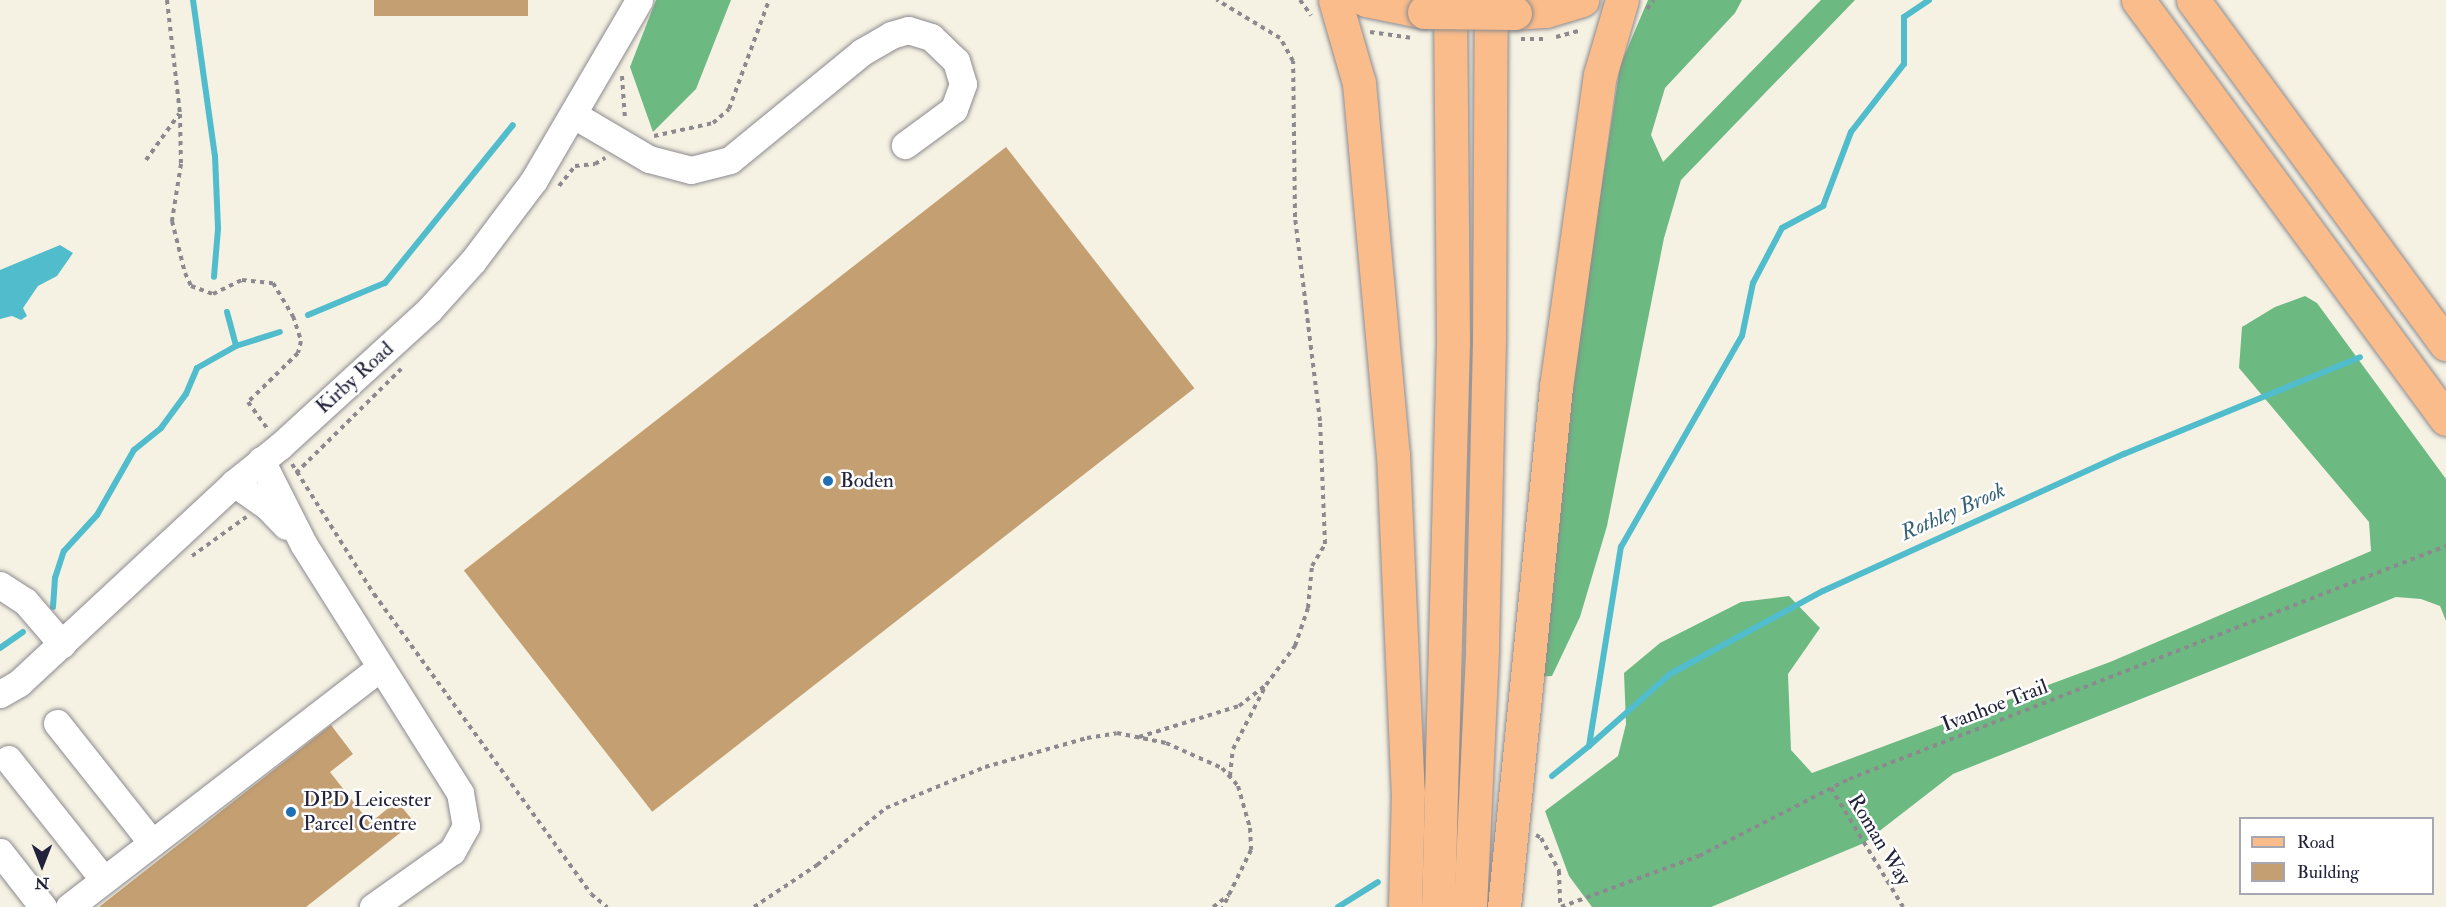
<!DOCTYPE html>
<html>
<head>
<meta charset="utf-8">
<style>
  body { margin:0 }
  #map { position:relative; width:2446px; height:907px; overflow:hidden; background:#f6f2e3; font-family:"IM FELL Double Pica",serif }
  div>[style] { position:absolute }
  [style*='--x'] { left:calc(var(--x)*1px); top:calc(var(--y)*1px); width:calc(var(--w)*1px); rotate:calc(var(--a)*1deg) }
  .forest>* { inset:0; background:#6cb982 }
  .water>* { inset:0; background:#51bdcc }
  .stream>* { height:6px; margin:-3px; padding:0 3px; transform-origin:3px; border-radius:3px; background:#51bdcc }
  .building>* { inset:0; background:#c49f71; transform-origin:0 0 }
  .path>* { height:4px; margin-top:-2px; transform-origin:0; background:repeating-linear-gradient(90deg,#8c8a8f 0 4.5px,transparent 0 9px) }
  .roads { filter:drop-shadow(0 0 2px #8c8a8f) drop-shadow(0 0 2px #8c8a8f) }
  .minor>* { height:27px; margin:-13.5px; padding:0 13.5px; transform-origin:13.5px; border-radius:13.5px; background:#fff }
  .major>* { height:33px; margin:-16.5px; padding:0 16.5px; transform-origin:16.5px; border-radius:16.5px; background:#f9bc8a }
  .highway>* { height:33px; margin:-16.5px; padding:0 16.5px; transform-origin:16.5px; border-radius:16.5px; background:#f9bc8a }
  .path-bridge>* { height:4px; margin-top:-2px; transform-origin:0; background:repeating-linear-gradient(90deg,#8c8a8f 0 4.5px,transparent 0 9px) }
  .bridges { filter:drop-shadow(0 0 2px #8c8a8f) drop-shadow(0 0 2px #8c8a8f) }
  .major-bridge>* { height:33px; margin:-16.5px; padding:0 16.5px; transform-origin:16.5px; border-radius:16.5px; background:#f9bc8a }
  .dots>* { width:16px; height:16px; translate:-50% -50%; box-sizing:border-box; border:3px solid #fff; border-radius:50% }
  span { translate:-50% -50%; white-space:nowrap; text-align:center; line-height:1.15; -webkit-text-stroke:5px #fff; paint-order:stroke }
  .street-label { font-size:21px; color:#22223b }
  .poi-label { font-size:21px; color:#22223b }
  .left { translate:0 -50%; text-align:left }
  .water-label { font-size:22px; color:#356075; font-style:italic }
  .legend { position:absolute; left:2239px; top:817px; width:195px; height:78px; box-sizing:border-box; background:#fff; border:2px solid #a7a7b1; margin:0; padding:8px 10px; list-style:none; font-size:18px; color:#22223b }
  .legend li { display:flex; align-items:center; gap:12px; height:30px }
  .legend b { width:30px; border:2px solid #a7a7b1 }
  .north { position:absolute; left:12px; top:835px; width:60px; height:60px; -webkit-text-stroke:4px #fff; paint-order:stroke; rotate:180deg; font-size:16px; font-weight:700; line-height:24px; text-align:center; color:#22223b }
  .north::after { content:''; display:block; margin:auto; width:21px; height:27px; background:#22223b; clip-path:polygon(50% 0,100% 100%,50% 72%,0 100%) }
</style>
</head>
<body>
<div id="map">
  <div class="forest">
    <div style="clip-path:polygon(656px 0,731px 0,696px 89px,653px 132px,630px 67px)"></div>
    <div style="clip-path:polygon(1648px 0,1742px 0,1735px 13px,1665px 88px,1651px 135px,1663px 162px,1821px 0,1855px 0,1681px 180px,1664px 238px,1607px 526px,1580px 617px,1552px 676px,1534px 677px,1576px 355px,1620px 66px)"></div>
    <div style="clip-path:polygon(2305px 296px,2317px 303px,2446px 479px,2446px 621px,2440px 606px,2421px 599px,2396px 597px,1953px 774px,1864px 843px,1711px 907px,1592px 907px,1569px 876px,1545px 811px,1618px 756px,1626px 724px,1624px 673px,1660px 643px,1741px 602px,1789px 596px,1820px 628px,1788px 674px,1791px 750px,1812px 773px,2110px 662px,2371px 551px,2369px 522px,2239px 368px,2242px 327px,2275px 307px)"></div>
  </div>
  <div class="water">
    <div style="clip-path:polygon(60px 245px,73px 253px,57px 276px,38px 286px,23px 308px,27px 316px,21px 320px,12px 316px,0 319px,0 270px)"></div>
  </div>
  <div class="stream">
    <div style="--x:193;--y:0;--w:158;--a:82"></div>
    <div style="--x:215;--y:156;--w:73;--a:87.6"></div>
    <div style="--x:218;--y:229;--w:48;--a:94.8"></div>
    <div style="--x:227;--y:312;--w:35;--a:75"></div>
    <div style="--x:308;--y:315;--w:83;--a:-22.6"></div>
    <div style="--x:385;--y:283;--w:203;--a:-51"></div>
    <div style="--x:53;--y:607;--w:29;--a:-86"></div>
    <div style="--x:55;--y:578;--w:28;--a:-72"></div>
    <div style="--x:64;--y:551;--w:49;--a:-47.5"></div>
    <div style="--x:97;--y:515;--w:75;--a:-60.4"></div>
    <div style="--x:134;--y:450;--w:35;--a:-39"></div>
    <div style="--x:161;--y:428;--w:42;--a:-53.7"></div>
    <div style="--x:186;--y:394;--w:28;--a:-67"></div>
    <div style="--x:197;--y:368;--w:45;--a:-29.4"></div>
    <div style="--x:236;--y:346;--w:46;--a:-17.7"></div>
    <div style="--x:0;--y:648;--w:28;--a:-35"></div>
    <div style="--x:1589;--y:746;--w:108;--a:-41.6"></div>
    <div style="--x:1670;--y:674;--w:174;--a:-28.5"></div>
    <div style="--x:1823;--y:591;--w:331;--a:-24.5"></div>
    <div style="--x:2124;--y:454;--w:255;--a:-22.3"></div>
    <div style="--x:1552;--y:776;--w:48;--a:-39"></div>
    <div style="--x:1589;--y:746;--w:202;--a:-80.9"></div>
    <div style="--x:1621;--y:547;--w:243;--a:-60.2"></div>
    <div style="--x:1742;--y:336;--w:54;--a:-78.3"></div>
    <div style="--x:1753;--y:283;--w:62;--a:-62.2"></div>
    <div style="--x:1782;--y:228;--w:47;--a:-28.2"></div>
    <div style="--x:1823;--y:206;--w:79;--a:-69.3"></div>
    <div style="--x:1851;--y:132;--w:86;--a:-52.1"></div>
    <div style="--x:1904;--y:64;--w:47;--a:-90"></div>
    <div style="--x:1904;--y:17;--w:30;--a:-34"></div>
    <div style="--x:1338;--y:907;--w:47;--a:-32"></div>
  </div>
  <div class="building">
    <div style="left:374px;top:0;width:154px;height:16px"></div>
    <div style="left:1006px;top:147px;width:306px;height:688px;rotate:52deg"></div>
    <div style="clip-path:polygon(331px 725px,353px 754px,330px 772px,370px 823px,397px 801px,414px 822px,306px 907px,99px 907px)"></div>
  </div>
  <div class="path">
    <div style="--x:167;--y:0;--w:115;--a:83.5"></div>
    <div style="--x:180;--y:114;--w:50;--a:88.9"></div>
    <div style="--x:181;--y:164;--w:58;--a:99"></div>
    <div style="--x:172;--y:221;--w:54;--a:76"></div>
    <div style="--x:185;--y:273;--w:14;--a:65"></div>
    <div style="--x:191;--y:286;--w:23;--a:20"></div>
    <div style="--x:213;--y:294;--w:32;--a:-26"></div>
    <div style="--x:242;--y:280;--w:31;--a:6"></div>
    <div style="--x:273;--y:283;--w:39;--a:59"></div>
    <div style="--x:293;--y:316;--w:26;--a:72"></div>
    <div style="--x:301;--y:341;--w:12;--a:104"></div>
    <div style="--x:298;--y:353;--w:70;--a:135.6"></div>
    <div style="--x:248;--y:402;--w:32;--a:54"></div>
    <div style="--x:1300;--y:0;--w:19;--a:54"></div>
    <div style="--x:1647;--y:9;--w:11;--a:-52"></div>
    <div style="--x:1370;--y:32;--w:43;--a:7.9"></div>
    <div style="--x:1556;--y:37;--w:23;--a:-15"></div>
    <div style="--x:622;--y:76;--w:43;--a:86"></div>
    <div style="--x:654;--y:136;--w:60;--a:-12.4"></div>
    <div style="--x:713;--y:123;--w:21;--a:-41"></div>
    <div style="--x:729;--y:109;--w:116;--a:-69.8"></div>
    <div style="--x:146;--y:160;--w:57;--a:-54.3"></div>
    <div style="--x:559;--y:186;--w:26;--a:-51"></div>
    <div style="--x:575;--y:166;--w:20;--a:-6"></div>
    <div style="--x:595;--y:164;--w:12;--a:-31"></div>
    <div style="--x:292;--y:464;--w:154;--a:57.8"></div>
    <div style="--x:374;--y:594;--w:370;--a:54.1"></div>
    <div style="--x:591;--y:894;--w:21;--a:39"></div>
    <div style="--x:296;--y:473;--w:148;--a:-44.7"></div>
    <div style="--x:192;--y:556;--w:67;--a:-35.8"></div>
    <div style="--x:1139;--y:737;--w:105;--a:-17.2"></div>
    <div style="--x:1239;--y:706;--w:34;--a:-38"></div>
    <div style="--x:1266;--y:685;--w:49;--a:-53.4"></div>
    <div style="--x:1295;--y:646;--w:40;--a:-71.1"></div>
    <div style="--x:1308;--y:608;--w:42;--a:-84.6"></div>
    <div style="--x:1312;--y:566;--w:26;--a:-59"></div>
    <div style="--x:1325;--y:544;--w:123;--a:-92.3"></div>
    <div style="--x:1320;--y:421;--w:206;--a:-97"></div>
    <div style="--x:1295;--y:217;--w:156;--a:-90.7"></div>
    <div style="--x:1293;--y:61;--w:26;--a:-119"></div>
    <div style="--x:1280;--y:38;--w:74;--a:-148.9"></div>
    <div style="--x:1230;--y:776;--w:27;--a:-84"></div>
    <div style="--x:1233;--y:749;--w:70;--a:-62.7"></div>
    <div style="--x:1831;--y:788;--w:139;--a:58.8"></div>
    <div style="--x:1536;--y:835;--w:6;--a:31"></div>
    <div style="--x:1541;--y:838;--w:38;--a:61"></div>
    <div style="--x:1559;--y:871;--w:36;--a:88"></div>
    <div style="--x:754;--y:907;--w:76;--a:-33.7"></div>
    <div style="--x:817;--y:865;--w:89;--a:-39.6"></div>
    <div style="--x:886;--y:808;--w:107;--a:-22.5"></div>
    <div style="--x:985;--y:767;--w:106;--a:-15.9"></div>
    <div style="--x:1087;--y:738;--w:30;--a:-9"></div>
    <div style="--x:1117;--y:733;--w:50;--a:11.5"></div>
    <div style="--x:1166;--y:743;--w:61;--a:24.1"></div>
    <div style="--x:1222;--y:768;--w:24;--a:48"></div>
    <div style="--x:1238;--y:786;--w:44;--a:74.1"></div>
    <div style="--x:1250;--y:828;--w:22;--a:87"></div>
    <div style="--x:1251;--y:850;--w:64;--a:116.2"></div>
    <div style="--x:1213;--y:907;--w:20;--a:-37"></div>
    <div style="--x:1561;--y:907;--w:147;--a:-20.3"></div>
    <div style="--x:1699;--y:856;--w:169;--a:-27.2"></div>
    <div style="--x:1849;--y:779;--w:641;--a:-21.32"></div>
  </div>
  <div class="roads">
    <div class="minor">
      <div style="--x:574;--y:115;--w:87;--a:30.4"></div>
      <div style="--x:649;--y:159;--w:43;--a:14.7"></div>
      <div style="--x:691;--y:170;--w:40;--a:-14.4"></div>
      <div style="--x:730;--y:160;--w:171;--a:-39.3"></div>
      <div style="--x:862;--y:52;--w:34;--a:-30"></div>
      <div style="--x:891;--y:35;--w:18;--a:-16"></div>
      <div style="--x:908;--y:30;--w:24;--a:17"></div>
      <div style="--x:931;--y:37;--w:35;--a:44"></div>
      <div style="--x:956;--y:61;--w:24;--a:73"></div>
      <div style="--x:963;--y:84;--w:27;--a:110"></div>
      <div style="--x:954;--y:109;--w:61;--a:143.7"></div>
      <div style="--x:261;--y:460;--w:95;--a:63.2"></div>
      <div style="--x:304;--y:545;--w:293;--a:57.8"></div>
      <div style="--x:460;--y:793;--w:34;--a:80"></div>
      <div style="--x:466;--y:826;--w:29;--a:119"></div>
      <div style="--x:452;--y:851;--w:97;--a:144.7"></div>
      <div style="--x:234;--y:483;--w:39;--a:35"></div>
      <div style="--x:266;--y:505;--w:29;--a:46"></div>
      <div style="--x:0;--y:585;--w:30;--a:33"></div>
      <div style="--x:25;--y:601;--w:57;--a:49.3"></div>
      <div style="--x:0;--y:694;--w:22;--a:-30"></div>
      <div style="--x:19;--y:683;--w:294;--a:-42.9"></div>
      <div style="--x:234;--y:483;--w:59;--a:-38.8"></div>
      <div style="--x:280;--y:446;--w:202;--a:-42.4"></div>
      <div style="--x:429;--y:310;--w:66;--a:-48.1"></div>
      <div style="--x:473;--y:261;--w:101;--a:-53"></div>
      <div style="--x:534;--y:180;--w:208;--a:-59.7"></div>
      <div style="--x:57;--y:723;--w:153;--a:51.6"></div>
      <div style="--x:8;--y:759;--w:154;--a:51.6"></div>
      <div style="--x:0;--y:852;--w:70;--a:52"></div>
      <div style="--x:69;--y:907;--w:391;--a:-37.6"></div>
    </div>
    <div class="major">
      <div style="--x:1366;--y:0;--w:59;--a:11.7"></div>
      <div style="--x:1515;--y:13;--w:31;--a:-4"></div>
      <div style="--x:1546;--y:11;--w:38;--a:-17"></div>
    </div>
    <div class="highway">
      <div style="--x:1335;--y:0;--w:86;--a:73.9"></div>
      <div style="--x:1359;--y:83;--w:373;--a:84.8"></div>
      <div style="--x:1393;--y:454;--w:338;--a:87.5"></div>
      <div style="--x:1408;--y:792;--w:115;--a:91.5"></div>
      <div style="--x:2138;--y:0;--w:520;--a:53.68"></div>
      <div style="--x:2193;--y:0;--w:427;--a:53.7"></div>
      <div style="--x:1438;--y:907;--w:565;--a:-88.48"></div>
      <div style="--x:1453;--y:342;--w:342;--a:-90.5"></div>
      <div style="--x:1470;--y:907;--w:259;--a:-87.3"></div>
      <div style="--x:1482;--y:648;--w:308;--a:-88.7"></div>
      <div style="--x:1489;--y:340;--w:340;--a:-89.7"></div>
      <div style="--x:1504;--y:907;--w:523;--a:-84.29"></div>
      <div style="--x:1556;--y:387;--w:315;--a:-82"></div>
      <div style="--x:1600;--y:75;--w:78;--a:-73.7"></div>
    </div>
  </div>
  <div class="path-bridge">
    <div style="--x:1521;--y:39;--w:23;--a:0"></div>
  </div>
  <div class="bridges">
    <div class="major-bridge">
      <div style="--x:1424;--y:12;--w:91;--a:0.6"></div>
    </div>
  </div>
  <div class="dots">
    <div style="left:828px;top:481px;background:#1f6fb2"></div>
    <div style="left:291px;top:812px;background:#1f6fb2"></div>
  </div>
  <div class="street-label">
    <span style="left:355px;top:378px;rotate:-42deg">Kirby Road</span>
    <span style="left:1995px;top:706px;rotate:-21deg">Ivanhoe Trail</span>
    <span style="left:1879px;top:840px;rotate:59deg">Roman Way</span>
  </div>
  <div class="poi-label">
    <span class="left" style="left:840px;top:481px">Boden</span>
    <span class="left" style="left:303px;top:812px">DPD Leicester<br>Parcel Centre</span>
  </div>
  <div class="water-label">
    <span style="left:1953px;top:512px;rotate:-24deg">Rothley Brook</span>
  </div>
  <ul class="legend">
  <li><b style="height:8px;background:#f9bc8a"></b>Road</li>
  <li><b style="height:16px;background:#c49f71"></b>Building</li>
  </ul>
  <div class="north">N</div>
</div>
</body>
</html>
